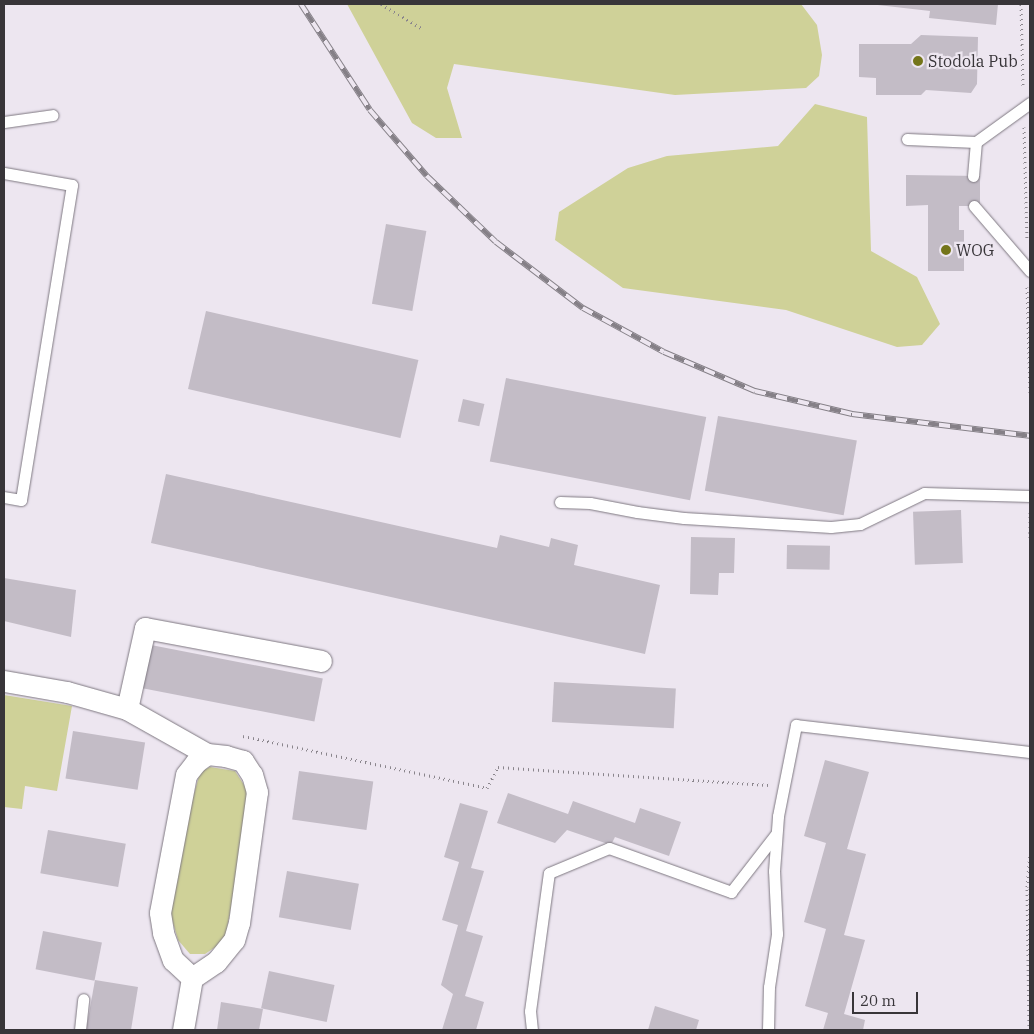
<!DOCTYPE html>
<html>
<head>
<meta charset="utf-8">
<style>
  body { margin:0 }
  #map { position:relative; width:1034px; height:1034px; overflow:hidden; background:#ede6f0; font-family:"IBM Plex Serif",serif }
  div>[style] { position:absolute }
  [style*='--x'] { left:calc(var(--x)*1px); top:calc(var(--y)*1px); width:calc(var(--w)*1px); rotate:calc(var(--a)*1deg) }
  .green>* { inset:0; background:#cfd198 }
  .building>* { inset:0; background:#c3bcc6; transform-origin:0 0 }
  .path>* { height:3px; margin-top:-1.5px; transform-origin:0; background:repeating-linear-gradient(90deg,#8a858c 0 1px,transparent 0 5px) }
  .roads { filter:drop-shadow(0 0 1px #7e7881) drop-shadow(0 0 1px #7e7881) }
  .lane>* { height:11px; margin:-5.5px; padding:0 5.5px; transform-origin:5.5px; border-radius:5.5px; background:#fff }
  .street>* { height:21px; margin:-10.5px; padding:0 10.5px; transform-origin:10.5px; border-radius:10.5px; background:#fff }
  .rail>* { height:5.5px; margin-top:-2.75px; transform-origin:0; background:repeating-linear-gradient(90deg,#ede6f0 0 11px,#858087 0 22px); box-sizing:border-box; border-block:1px solid #858087 }
  .dots>* { width:14px; height:14px; translate:-50% -50%; box-sizing:border-box; border:2px solid #ede6f0; border-radius:50% }
  span { translate:-50% -50%; white-space:nowrap; text-align:center; line-height:1.15; -webkit-text-stroke:4.5px #ede6f0; paint-order:stroke }
  .poi-label { font-size:16px; color:#383539 }
  .left { translate:0 -50%; text-align:left }
  .frame { position:absolute; inset:0; border:5px solid #383539; pointer-events:none }
  .scale { position:absolute; left:852px; top:992px; width:66px; height:22px; box-sizing:border-box; border:2px solid #383539; border-top:0; padding-left:6px; font-size:15px; line-height:18px; white-space:nowrap; color:#383539; -webkit-text-stroke:4px #ede6f0; paint-order:stroke }
</style>
</head>
<body>
<div id="map">
  <div class="green">
    <div style="clip-path:polygon(347px 4px,801px 4px,817px 25px,822px 55px,819px 76px,806px 88px,675px 95px,454px 64px,447px 88px,462px 138px,436px 138px,412px 123px)"></div>
    <div style="clip-path:polygon(815px 104px,867px 117px,871px 251px,917px 277px,940px 324px,922px 345px,897px 347px,786px 310px,623px 288px,555px 240px,559px 212px,628px 168px,667px 156px,778px 146px)"></div>
    <div style="clip-path:polygon(4px 695px,72px 706px,57px 791px,25px 786px,22px 809px,4px 807px)"></div>
    <div style="clip-path:polygon(210px 767px,235px 771px,248px 791px,238px 871px,226px 934px,217px 946px,205px 954px,190px 954px,178px 940px,170px 913px,188px 815px,199px 776px,204px 770px)"></div>
  </div>
  <div class="building">
    <div style="clip-path:polygon(869px 4px,998px 4px,996px 25px,929px 18px,930px 11px)"></div>
    <div style="clip-path:polygon(921px 35px,978px 37px,977px 84px,971px 93px,926px 90px,921px 95px,876px 95px,876px 78px,859px 77px,859px 44px,911px 44px)"></div>
    <div style="clip-path:polygon(906px 175px,980px 176px,980px 206px,959px 206px,959px 230px,964px 230px,964px 271px,928px 271px,928px 205px,906px 206px)"></div>
    <div style="left:386px;top:224px;width:41px;height:81px;rotate:10deg"></div>
    <div style="left:206px;top:311px;width:218px;height:80px;rotate:13deg"></div>
    <div style="left:506px;top:378px;width:204px;height:85px;rotate:11deg"></div>
    <div style="left:463px;top:399px;width:22px;height:23px;rotate:13deg"></div>
    <div style="left:718px;top:416px;width:141px;height:76px;rotate:10deg"></div>
    <div style="clip-path:polygon(166px 474px,497px 548px,500px 535px,549px 547px,551px 538px,578px 545px,574px 565px,660px 585px,645px 654px,151px 543px)"></div>
    <div style="left:961px;top:510px;width:53px;height:48px;rotate:88deg"></div>
    <div style="clip-path:polygon(691px 537px,735px 538px,734px 573px,719px 573px,718px 595px,690px 594px)"></div>
    <div style="left:787px;top:545px;width:43px;height:24px;rotate:1deg"></div>
    <div style="clip-path:polygon(4px 578px,76px 590px,71px 637px,4px 621px)"></div>
    <div style="left:151px;top:645px;width:175px;height:44px;rotate:11deg"></div>
    <div style="left:554px;top:682px;width:122px;height:40px;rotate:3deg"></div>
    <div style="left:73px;top:731px;width:73px;height:48px;rotate:9deg"></div>
    <div style="clip-path:polygon(825px 760px,869px 772px,847px 849px,866px 854px,844px 935px,865px 940px,844px 1014px,865px 1020px,863px 1030px,823px 1030px,828px 1013px,805px 1006px,826px 929px,804px 922px,826px 843px,804px 836px)"></div>
    <div style="left:299px;top:771px;width:75px;height:49px;rotate:8deg"></div>
    <div style="clip-path:polygon(508px 793px,568px 814px,573px 801px,635px 823px,640px 808px,681px 822px,669px 856px,615px 837px,611px 845px,567px 830px,555px 843px,497px 823px)"></div>
    <div style="clip-path:polygon(460px 803px,488px 811px,471px 868px,484px 871px,466px 931px,483px 936px,465px 996px,484px 1002px,476px 1030px,442px 1030px,453px 994px,441px 985px,458px 925px,442px 920px,459px 862px,444px 857px)"></div>
    <div style="left:48px;top:830px;width:79px;height:44px;rotate:10deg"></div>
    <div style="left:287px;top:871px;width:73px;height:47px;rotate:10deg"></div>
    <div style="left:43px;top:931px;width:60px;height:39px;rotate:11deg"></div>
    <div style="left:269px;top:971px;width:67px;height:38px;rotate:12deg"></div>
    <div style="clip-path:polygon(95px 980px,138px 987px,131px 1030px,86px 1030px)"></div>
    <div style="clip-path:polygon(221px 1002px,263px 1009px,259px 1030px,217px 1030px)"></div>
    <div style="clip-path:polygon(655px 1006px,699px 1020px,696px 1030px,648px 1030px)"></div>
  </div>
  <div class="path">
    <div style="--x:381;--y:4;--w:49;--a:30.8"></div>
    <div style="--x:1021;--y:4;--w:84;--a:88.6"></div>
    <div style="--x:1024;--y:127;--w:114;--a:88.5"></div>
    <div style="--x:1027;--y:287;--w:108;--a:88.4"></div>
    <div style="--x:1030;--y:512;--w:27;--a:90"></div>
    <div style="--x:243;--y:736;--w:249;--a:12"></div>
    <div style="--x:487;--y:788;--w:24;--a:-62"></div>
    <div style="--x:498;--y:767;--w:272;--a:3.8"></div>
    <div style="--x:1029;--y:1030;--w:143;--a:-90.8"></div>
    <div style="--x:1027;--y:887;--w:35;--a:-85"></div>
  </div>
  <div class="roads">
    <div class="lane">
      <div style="--x:4;--y:122;--w:49;--a:-8.1"></div>
      <div style="--x:907;--y:139;--w:69;--a:2.5"></div>
      <div style="--x:4;--y:173;--w:69;--a:10"></div>
      <div style="--x:72;--y:185;--w:319;--a:99.2"></div>
      <div style="--x:21;--y:500;--w:17;--a:-170"></div>
      <div style="--x:973;--y:176;--w:34;--a:-85"></div>
      <div style="--x:976;--y:142;--w:67;--a:-35.8"></div>
      <div style="--x:974;--y:206;--w:86;--a:49.3"></div>
      <div style="--x:560;--y:502;--w:30;--a:2"></div>
      <div style="--x:590;--y:503;--w:48;--a:10.8"></div>
      <div style="--x:637;--y:512;--w:47;--a:7.3"></div>
      <div style="--x:684;--y:518;--w:147;--a:3.5"></div>
      <div style="--x:831;--y:527;--w:29;--a:-6"></div>
      <div style="--x:860;--y:524;--w:71;--a:-25.8"></div>
      <div style="--x:924;--y:493;--w:106;--a:1.6"></div>
      <div style="--x:80;--y:1030;--w:31;--a:-84"></div>
      <div style="--x:532;--y:1030;--w:19;--a:-96"></div>
      <div style="--x:530;--y:1011;--w:139;--a:-82.2"></div>
      <div style="--x:549;--y:873;--w:65;--a:-22.6"></div>
      <div style="--x:609;--y:848;--w:130;--a:19.8"></div>
      <div style="--x:731;--y:892;--w:73;--a:-52.2"></div>
      <div style="--x:768;--y:1030;--w:43;--a:-88.7"></div>
      <div style="--x:769;--y:987;--w:54;--a:-81.4"></div>
      <div style="--x:777;--y:934;--w:63;--a:-92.7"></div>
      <div style="--x:774;--y:871;--w:55;--a:-85.8"></div>
      <div style="--x:778;--y:816;--w:93;--a:-78.8"></div>
      <div style="--x:796;--y:725;--w:236;--a:6.6"></div>
    </div>
    <div class="street">
      <div style="--x:4;--y:681;--w:64;--a:9.9"></div>
      <div style="--x:67;--y:692;--w:62;--a:15.8"></div>
      <div style="--x:127;--y:709;--w:92;--a:29.4"></div>
      <div style="--x:127;--y:709;--w:83;--a:-77.5"></div>
      <div style="--x:145;--y:628;--w:179;--a:10.6"></div>
      <div style="--x:183;--y:1030;--w:53;--a:-80.2"></div>
      <div style="--x:192;--y:978;--w:29;--a:-34"></div>
      <div style="--x:216;--y:962;--w:28;--a:-51"></div>
      <div style="--x:234;--y:940;--w:18;--a:-74"></div>
      <div style="--x:239;--y:923;--w:132;--a:-82.2"></div>
      <div style="--x:257;--y:792;--w:18;--a:-106"></div>
      <div style="--x:252;--y:775;--w:17;--a:-123"></div>
      <div style="--x:243;--y:761;--w:18;--a:-164"></div>
      <div style="--x:226;--y:756;--w:19;--a:-174"></div>
      <div style="--x:207;--y:754;--w:14;--a:144"></div>
      <div style="--x:196;--y:762;--w:16;--a:128"></div>
      <div style="--x:186;--y:775;--w:140;--a:100.7"></div>
      <div style="--x:160;--y:913;--w:20;--a:81"></div>
      <div style="--x:163;--y:933;--w:29;--a:70"></div>
      <div style="--x:173;--y:960;--w:26;--a:43"></div>
    </div>
  </div>
  <div class="rail">
    <div style="--x:301;--y:4;--w:126;--a:56.9"></div>
    <div style="--x:370;--y:110;--w:87;--a:49.2"></div>
    <div style="--x:427;--y:176;--w:95;--a:43.7"></div>
    <div style="--x:496;--y:242;--w:109;--a:37.2"></div>
    <div style="--x:583;--y:308;--w:92;--a:28.5"></div>
    <div style="--x:664;--y:352;--w:99;--a:23.2"></div>
    <div style="--x:755;--y:391;--w:100;--a:13.3"></div>
    <div style="--x:852;--y:414;--w:179;--a:7"></div>
  </div>
  <div class="dots">
    <div style="left:918px;top:61px;background:#74751a"></div>
    <div style="left:946px;top:250px;background:#74751a"></div>
  </div>
  <div class="poi-label">
    <span class="left" style="left:928px;top:61px">Stodola Pub</span>
    <span class="left" style="left:956px;top:250px">WOG</span>
  </div>
  <div class="frame"></div>
  <div class="scale">20 m</div>
</div>
</body>
</html>
